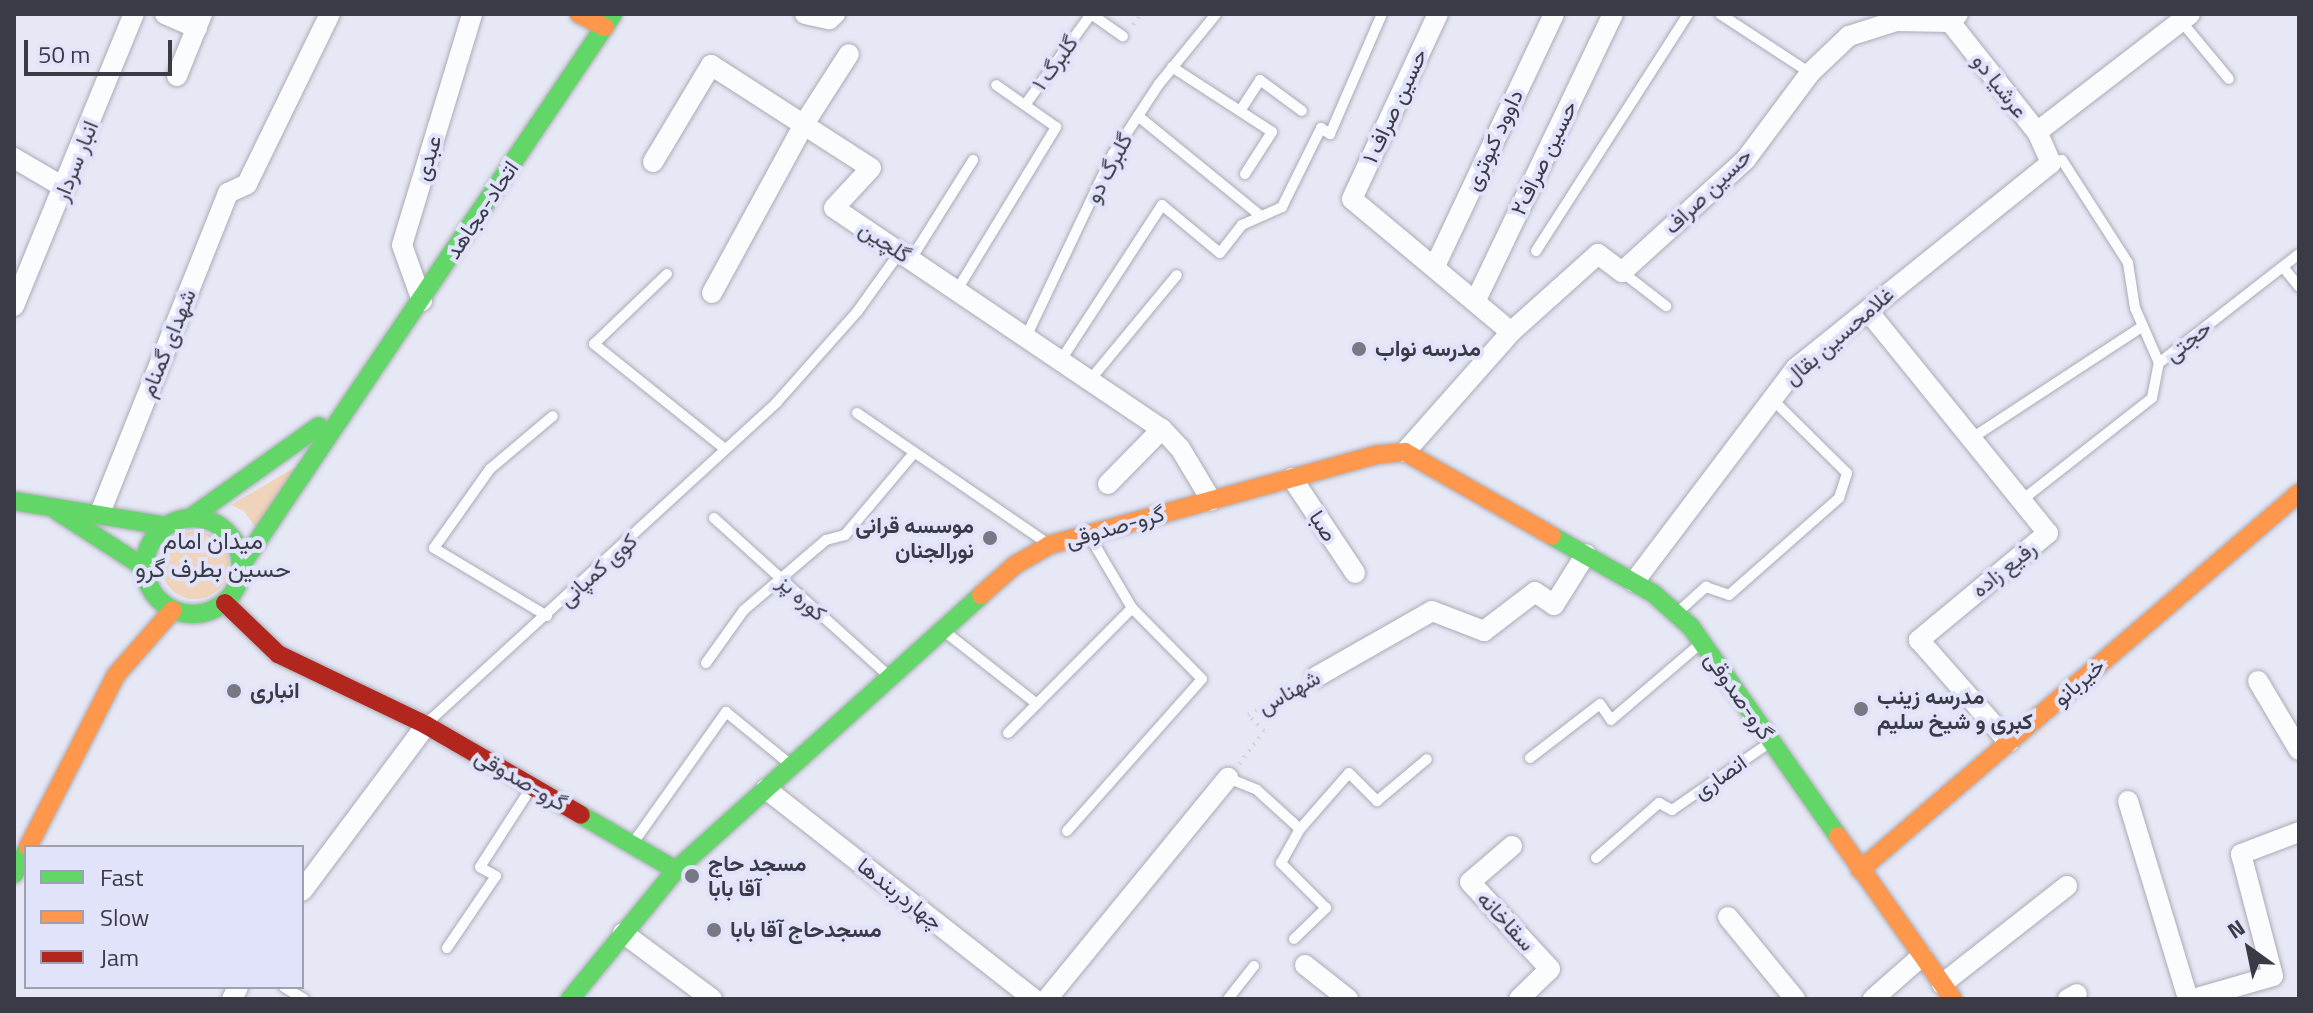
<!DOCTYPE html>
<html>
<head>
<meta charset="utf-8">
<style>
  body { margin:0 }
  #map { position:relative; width:2313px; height:1013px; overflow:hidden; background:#e7e8f5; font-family:"Titillium Web",Vazirmatn,sans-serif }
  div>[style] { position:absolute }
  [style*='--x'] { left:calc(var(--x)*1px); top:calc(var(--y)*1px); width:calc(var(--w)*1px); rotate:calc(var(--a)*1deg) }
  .green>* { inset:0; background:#efd3ba }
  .round { border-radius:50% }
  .path>* { height:4px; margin-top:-2px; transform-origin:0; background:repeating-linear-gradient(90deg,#d5d5d9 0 2px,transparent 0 8px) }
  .roads { filter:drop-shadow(0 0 2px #aaabb6) drop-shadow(0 0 2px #aaabb6) }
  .lane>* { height:10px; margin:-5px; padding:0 5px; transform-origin:5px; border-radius:5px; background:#fbfcfe }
  .street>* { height:20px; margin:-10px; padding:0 10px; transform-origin:10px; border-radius:10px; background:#fbfcfe }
  .fast>* { height:18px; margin:-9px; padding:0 9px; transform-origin:9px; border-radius:9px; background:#63d668 }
  .fast>.ring { margin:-9px; padding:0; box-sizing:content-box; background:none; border:18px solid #63d668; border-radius:50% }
  .slow>* { height:18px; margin:-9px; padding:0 9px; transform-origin:9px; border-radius:9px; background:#ff974d }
  .jam>* { height:18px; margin:-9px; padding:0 9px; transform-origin:9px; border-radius:9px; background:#b3261e }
  .dots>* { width:22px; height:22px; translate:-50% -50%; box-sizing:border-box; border:4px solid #e1e3fb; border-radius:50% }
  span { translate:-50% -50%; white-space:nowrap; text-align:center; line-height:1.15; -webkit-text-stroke:8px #e1e3fb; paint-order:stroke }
  .street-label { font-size:22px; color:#3a3b47 }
  .poi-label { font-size:22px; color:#3a3b47; font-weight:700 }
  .left { translate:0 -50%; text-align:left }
  .right { translate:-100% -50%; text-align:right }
  .neighbourhood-label { font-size:24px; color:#3a3b47 }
  .frame { position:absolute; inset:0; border:16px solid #3a3b47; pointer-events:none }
  .legend { position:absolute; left:24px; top:845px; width:280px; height:144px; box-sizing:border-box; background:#e1e3fb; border:2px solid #9ea0b3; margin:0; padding:10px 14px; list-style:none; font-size:24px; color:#3a3b47 }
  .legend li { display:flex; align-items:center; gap:16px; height:40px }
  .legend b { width:40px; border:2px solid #9ea0b3 }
  .north { position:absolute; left:2209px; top:909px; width:80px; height:80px; -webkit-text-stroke:6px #e1e3fb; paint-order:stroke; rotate:327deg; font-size:22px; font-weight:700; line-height:32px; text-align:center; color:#3a3b47 }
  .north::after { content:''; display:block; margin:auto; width:28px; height:36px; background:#3a3b47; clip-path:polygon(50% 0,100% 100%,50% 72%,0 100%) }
  .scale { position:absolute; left:24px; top:40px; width:148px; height:36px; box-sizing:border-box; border:4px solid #3a3b47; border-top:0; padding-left:10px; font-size:24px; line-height:28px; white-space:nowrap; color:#3a3b47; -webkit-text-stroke:6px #e1e3fb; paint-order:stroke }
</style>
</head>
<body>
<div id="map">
  <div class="green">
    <div style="clip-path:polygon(299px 465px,259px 532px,244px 511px,231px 505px)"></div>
    <div class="round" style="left:161px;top:531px;width:68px;height:68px"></div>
  </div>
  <div class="path">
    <div style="--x:1133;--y:25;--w:14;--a:-54"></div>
    <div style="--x:1239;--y:764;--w:41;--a:-52.9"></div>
    <div style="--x:1264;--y:731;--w:23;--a:-135"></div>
    <div style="--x:1248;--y:715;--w:60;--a:-29.1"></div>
  </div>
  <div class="roads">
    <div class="lane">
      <div style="--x:1720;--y:14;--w:108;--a:33.2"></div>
      <div style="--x:2181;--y:21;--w:75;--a:50.4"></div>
      <div style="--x:1172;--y:67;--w:119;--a:33"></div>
      <div style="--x:1272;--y:132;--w:50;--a:122.7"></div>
      <div style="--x:1025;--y:105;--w:112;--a:-54"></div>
      <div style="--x:1091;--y:14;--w:39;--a:35"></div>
      <div style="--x:1240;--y:111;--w:37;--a:-57"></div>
      <div style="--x:1260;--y:80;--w:52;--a:36.4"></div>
      <div style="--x:1138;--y:116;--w:157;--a:39.1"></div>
      <div style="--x:2051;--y:163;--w:11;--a:-15"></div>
      <div style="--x:2062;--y:160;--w:122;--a:57.3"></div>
      <div style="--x:2128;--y:263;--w:46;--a:81.2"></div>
      <div style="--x:2135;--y:308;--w:60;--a:66.4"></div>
      <div style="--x:1536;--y:251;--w:282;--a:-57.3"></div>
      <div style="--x:911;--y:259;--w:117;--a:-57.9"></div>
      <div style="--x:2283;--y:267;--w:26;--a:51"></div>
      <div style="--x:1622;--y:272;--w:56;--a:37.7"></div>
      <div style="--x:667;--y:274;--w:101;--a:136.2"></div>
      <div style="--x:594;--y:344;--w:168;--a:38.7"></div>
      <div style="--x:957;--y:290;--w:191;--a:-58.7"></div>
      <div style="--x:1056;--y:127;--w:73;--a:-145"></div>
      <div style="--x:1026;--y:337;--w:203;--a:-64.6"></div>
      <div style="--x:1113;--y:154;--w:84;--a:-56.7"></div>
      <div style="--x:1159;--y:84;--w:90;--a:-50.8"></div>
      <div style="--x:1061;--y:360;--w:185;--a:-56.9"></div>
      <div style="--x:1162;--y:205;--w:75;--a:39.6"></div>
      <div style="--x:1220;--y:253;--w:36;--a:-52"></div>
      <div style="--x:1242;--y:225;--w:44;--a:-24.2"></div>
      <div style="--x:1282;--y:207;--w:88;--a:-63.7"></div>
      <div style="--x:1321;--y:128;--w:11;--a:34"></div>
      <div style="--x:1330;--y:134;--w:131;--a:-66.6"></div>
      <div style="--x:1090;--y:380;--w:136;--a:-50.4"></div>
      <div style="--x:857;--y:413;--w:232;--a:34.4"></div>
      <div style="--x:1972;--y:438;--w:204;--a:-33.2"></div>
      <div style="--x:2022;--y:500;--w:165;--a:-38.1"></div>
      <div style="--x:2152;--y:398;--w:36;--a:-79"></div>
      <div style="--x:2159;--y:363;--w:177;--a:-37.9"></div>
      <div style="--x:714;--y:518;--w:236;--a:42.1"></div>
      <div style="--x:1678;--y:612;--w:38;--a:-42"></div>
      <div style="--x:1706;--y:587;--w:24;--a:19"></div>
      <div style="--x:1729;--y:595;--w:147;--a:-41.4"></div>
      <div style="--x:1839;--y:498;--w:26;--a:-72"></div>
      <div style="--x:1847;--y:473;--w:105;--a:-135.4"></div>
      <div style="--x:547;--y:616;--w:132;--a:-149"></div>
      <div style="--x:434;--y:548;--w:97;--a:-54.7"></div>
      <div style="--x:490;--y:469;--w:82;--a:-40.1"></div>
      <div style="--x:944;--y:631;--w:118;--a:38.1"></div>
      <div style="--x:706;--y:663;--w:65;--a:-54.4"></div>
      <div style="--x:744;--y:610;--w:108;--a:-40.5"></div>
      <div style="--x:826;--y:540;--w:20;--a:-15"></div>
      <div style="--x:845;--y:535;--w:107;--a:-49.9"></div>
      <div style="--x:427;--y:723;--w:475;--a:-42.5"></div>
      <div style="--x:777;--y:402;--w:120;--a:-48.4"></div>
      <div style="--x:857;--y:312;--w:74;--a:-54.4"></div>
      <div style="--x:1008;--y:733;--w:176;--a:-45.2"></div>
      <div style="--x:1530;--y:758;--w:88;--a:-37.6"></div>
      <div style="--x:1600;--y:704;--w:19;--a:55"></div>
      <div style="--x:1611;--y:720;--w:117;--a:-40.5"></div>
      <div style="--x:1228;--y:778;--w:31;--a:22"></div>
      <div style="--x:1257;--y:790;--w:58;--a:42.2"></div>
      <div style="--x:1300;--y:829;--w:74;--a:-48.8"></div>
      <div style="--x:1349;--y:773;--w:40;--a:45"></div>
      <div style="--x:1377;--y:801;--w:65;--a:-40"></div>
      <div style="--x:1067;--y:831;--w:203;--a:-48.4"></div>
      <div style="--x:1202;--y:679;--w:100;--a:-134.6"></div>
      <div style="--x:1132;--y:608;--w:82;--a:-120.6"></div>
      <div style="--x:633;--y:843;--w:161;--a:-54.6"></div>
      <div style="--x:726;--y:712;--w:84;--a:39.2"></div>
      <div style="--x:1596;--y:858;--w:84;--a:-41.1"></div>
      <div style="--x:1659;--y:803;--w:15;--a:28"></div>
      <div style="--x:1672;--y:810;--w:118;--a:-34.6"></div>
      <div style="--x:1294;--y:939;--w:45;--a:-44.1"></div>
      <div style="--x:1326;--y:908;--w:64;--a:-135"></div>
      <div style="--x:1281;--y:863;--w:39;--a:-61"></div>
      <div style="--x:447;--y:948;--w:87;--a:-55.8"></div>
      <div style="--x:496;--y:876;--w:18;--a:-151"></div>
      <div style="--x:480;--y:867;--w:94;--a:-57.2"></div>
      <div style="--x:284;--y:987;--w:23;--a:31"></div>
      <div style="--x:1228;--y:999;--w:42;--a:-51.8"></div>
    </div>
    <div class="street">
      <div style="--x:165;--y:14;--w:35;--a:24"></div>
      <div style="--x:805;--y:14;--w:25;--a:12"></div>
      <div style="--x:829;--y:19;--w:8;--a:-40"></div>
      <div style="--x:177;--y:76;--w:67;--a:-68"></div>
      <div style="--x:2037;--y:132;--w:193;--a:-37.6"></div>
      <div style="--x:14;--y:158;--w:59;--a:30.5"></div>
      <div style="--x:653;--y:162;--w:113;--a:-59.1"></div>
      <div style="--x:711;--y:65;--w:190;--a:32.8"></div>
      <div style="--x:871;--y:168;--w:54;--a:132.8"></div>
      <div style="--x:834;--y:208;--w:396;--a:34"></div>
      <div style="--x:1162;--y:429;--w:26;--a:47"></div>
      <div style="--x:1180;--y:448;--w:61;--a:59.2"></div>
      <div style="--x:1435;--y:266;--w:279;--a:-64.7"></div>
      <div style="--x:712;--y:293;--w:192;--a:-61.4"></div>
      <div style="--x:804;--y:124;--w:83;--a:-57.3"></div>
      <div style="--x:422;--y:301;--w:59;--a:-109.7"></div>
      <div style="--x:402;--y:245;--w:241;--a:-73.1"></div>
      <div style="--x:1475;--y:302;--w:319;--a:-64.4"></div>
      <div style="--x:14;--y:306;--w:316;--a:-67.7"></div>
      <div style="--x:1868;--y:311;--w:286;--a:51"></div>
      <div style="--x:2048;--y:533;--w:168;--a:140.3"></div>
      <div style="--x:1919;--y:640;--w:136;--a:48.6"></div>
      <div style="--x:1511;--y:332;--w:117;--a:-41.9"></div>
      <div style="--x:1598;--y:254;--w:30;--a:37"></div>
      <div style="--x:1622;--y:272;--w:168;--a:-42.3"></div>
      <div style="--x:1746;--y:159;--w:107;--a:-53.3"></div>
      <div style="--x:1810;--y:73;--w:54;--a:-43.5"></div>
      <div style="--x:1849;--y:36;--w:49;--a:-17.7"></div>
      <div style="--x:1896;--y:21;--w:54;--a:1.1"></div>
      <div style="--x:1405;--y:452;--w:160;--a:-48.5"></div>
      <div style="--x:1511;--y:332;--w:207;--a:-140.1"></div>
      <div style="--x:1352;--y:199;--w:204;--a:-65.1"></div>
      <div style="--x:1292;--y:478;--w:114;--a:56.4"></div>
      <div style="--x:1108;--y:484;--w:77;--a:-45.5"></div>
      <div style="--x:100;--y:513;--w:345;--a:-68.2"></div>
      <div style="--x:228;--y:193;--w:21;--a:-25"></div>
      <div style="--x:247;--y:184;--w:189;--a:-64"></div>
      <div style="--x:1634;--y:582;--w:268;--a:-52.9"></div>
      <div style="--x:1796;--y:368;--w:327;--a:-38.8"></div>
      <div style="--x:2051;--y:163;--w:34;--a:-114"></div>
      <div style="--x:2037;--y:132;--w:140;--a:-128.3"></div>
      <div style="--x:1950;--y:22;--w:11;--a:-45"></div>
      <div style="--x:1316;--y:677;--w:133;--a:-29.6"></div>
      <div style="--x:1432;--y:611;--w:56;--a:21"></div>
      <div style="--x:1484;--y:631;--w:64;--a:-37.4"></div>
      <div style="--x:1535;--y:592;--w:23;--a:34"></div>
      <div style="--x:1554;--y:605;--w:60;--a:-57.9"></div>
      <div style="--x:2258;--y:681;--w:80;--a:59.3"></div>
      <div style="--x:766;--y:789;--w:340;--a:38.1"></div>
      <div style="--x:2128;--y:801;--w:207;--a:73.1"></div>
      <div style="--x:1512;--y:846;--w:55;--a:139.4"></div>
      <div style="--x:1470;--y:882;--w:118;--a:47.4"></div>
      <div style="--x:1550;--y:969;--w:43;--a:135.9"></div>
      <div style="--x:302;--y:891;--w:207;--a:-53.2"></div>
      <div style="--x:1728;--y:917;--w:106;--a:50.7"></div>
      <div style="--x:623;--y:933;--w:111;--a:36.6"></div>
      <div style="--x:1305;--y:965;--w:55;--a:38.3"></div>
      <div style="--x:1942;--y:984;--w:159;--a:-38.1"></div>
      <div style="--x:232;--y:999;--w:13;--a:-63"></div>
      <div style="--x:1047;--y:999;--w:286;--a:-50.7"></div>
      <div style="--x:1873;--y:999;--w:65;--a:-41.3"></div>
      <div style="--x:2068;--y:999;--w:10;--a:-29"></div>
      <div style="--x:2193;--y:999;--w:83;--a:-16"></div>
      <div style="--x:2273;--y:976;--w:126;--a:-104.7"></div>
      <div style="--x:2241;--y:854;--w:62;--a:-20.8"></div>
    </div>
    <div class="fast">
      <div style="--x:14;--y:501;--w:155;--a:9.3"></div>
      <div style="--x:57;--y:511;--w:105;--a:32.9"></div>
      <div class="ring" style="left:145px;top:518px;width:78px;height:78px"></div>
      <div style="--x:190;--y:518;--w:158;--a:-35.5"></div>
      <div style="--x:1552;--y:536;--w:117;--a:29.6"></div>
      <div style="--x:1654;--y:594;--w:50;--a:41.7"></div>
      <div style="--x:1691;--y:627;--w:256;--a:54.9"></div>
      <div style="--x:242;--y:564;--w:663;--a:-56"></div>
      <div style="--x:581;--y:815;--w:110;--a:30.1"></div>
      <div style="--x:676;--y:870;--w:411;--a:-42"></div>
      <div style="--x:14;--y:874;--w:26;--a:-62"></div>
      <div style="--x:570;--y:999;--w:167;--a:-50.6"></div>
    </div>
    <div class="slow">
      <div style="--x:579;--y:14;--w:29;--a:27"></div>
      <div style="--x:981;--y:595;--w:45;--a:-41.4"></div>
      <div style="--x:1015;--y:565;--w:39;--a:-30"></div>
      <div style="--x:1049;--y:545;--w:338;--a:-15.4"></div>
      <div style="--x:1375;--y:455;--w:30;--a:-6"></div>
      <div style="--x:1405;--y:452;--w:169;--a:29.7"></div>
      <div style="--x:1838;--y:836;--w:199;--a:54.8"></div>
      <div style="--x:28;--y:847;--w:193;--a:-62.9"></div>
      <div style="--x:116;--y:675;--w:86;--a:-48.8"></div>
      <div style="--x:1860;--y:870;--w:579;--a:-40.65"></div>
    </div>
    <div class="jam">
      <div style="--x:225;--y:603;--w:74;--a:43.9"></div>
      <div style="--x:278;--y:654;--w:164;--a:25.6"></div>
      <div style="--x:426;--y:725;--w:179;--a:30.1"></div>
    </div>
  </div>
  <div class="dots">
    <div style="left:1359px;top:349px;background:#777884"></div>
    <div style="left:990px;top:538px;background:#777884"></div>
    <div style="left:234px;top:691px;background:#777884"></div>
    <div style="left:1861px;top:709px;background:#777884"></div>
    <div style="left:692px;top:876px;background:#777884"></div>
    <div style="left:714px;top:930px;background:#777884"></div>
  </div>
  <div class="street-label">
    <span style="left:1055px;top:63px;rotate:-54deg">گلبرگ ۱</span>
    <span style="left:2000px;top:86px;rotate:52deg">عرشیا دو</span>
    <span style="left:1395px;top:106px;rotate:-65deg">حسین صراف ۱</span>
    <span style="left:1494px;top:140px;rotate:-65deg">داوود کبوتری</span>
    <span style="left:428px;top:158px;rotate:-73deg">عبدی</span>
    <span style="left:1544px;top:158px;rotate:-64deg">حسین صراف۲</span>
    <span style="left:76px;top:161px;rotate:-68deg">انبار سردار</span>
    <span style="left:1109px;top:168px;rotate:-62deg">گلبرگ دو</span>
    <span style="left:1708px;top:191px;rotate:-44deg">حسین صراف</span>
    <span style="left:482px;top:210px;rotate:-56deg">اتحاد-مجاهد</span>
    <span style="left:885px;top:242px;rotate:34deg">گلچین</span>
    <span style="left:1839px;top:336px;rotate:-41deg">غلامحسین بقال</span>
    <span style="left:2188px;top:341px;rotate:-38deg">حجتی</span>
    <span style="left:168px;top:343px;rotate:-68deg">شهدای گمنام</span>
    <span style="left:1323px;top:526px;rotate:57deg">صبا</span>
    <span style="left:1115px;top:527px;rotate:-16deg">گرو-صدوقی</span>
    <span style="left:2004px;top:569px;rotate:-39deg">رفیع زاده</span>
    <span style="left:598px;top:570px;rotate:-42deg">کوی کمپانی</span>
    <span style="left:802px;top:598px;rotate:42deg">کوره پز</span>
    <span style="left:2079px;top:682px;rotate:-41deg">خیربانو</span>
    <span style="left:1289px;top:692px;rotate:-29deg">شهناس</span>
    <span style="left:1739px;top:696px;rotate:55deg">گرو-صدوقی</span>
    <span style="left:1720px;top:777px;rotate:-35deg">انصاری</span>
    <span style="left:521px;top:780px;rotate:30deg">گرو-صدوقی</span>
    <span style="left:900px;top:894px;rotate:38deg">چهاردربندها</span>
    <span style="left:1506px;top:921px;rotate:47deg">سقاخانه</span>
  </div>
  <div class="poi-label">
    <span class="left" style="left:1375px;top:349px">مدرسه نواب</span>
    <span class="right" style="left:974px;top:538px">موسسه قرانی<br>نورالجنان</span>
    <span class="left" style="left:250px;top:691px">انباری</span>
    <span class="left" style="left:1877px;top:709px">مدرسه زینب<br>کبری و شیخ سلیم</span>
    <span class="left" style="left:708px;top:876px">مسجد حاج<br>آقا بابا</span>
    <span class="left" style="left:730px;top:930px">مسجدحاج آقا بابا</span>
  </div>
  <div class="neighbourhood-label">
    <span style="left:213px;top:555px">میدان امام<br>حسین بطرف گرو</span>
  </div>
  <div class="frame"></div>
  <ul class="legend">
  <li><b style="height:10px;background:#63d668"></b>Fast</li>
  <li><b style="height:10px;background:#ff974d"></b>Slow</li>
  <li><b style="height:10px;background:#b3261e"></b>Jam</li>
  </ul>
  <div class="north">N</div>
  <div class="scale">50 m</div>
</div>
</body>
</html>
